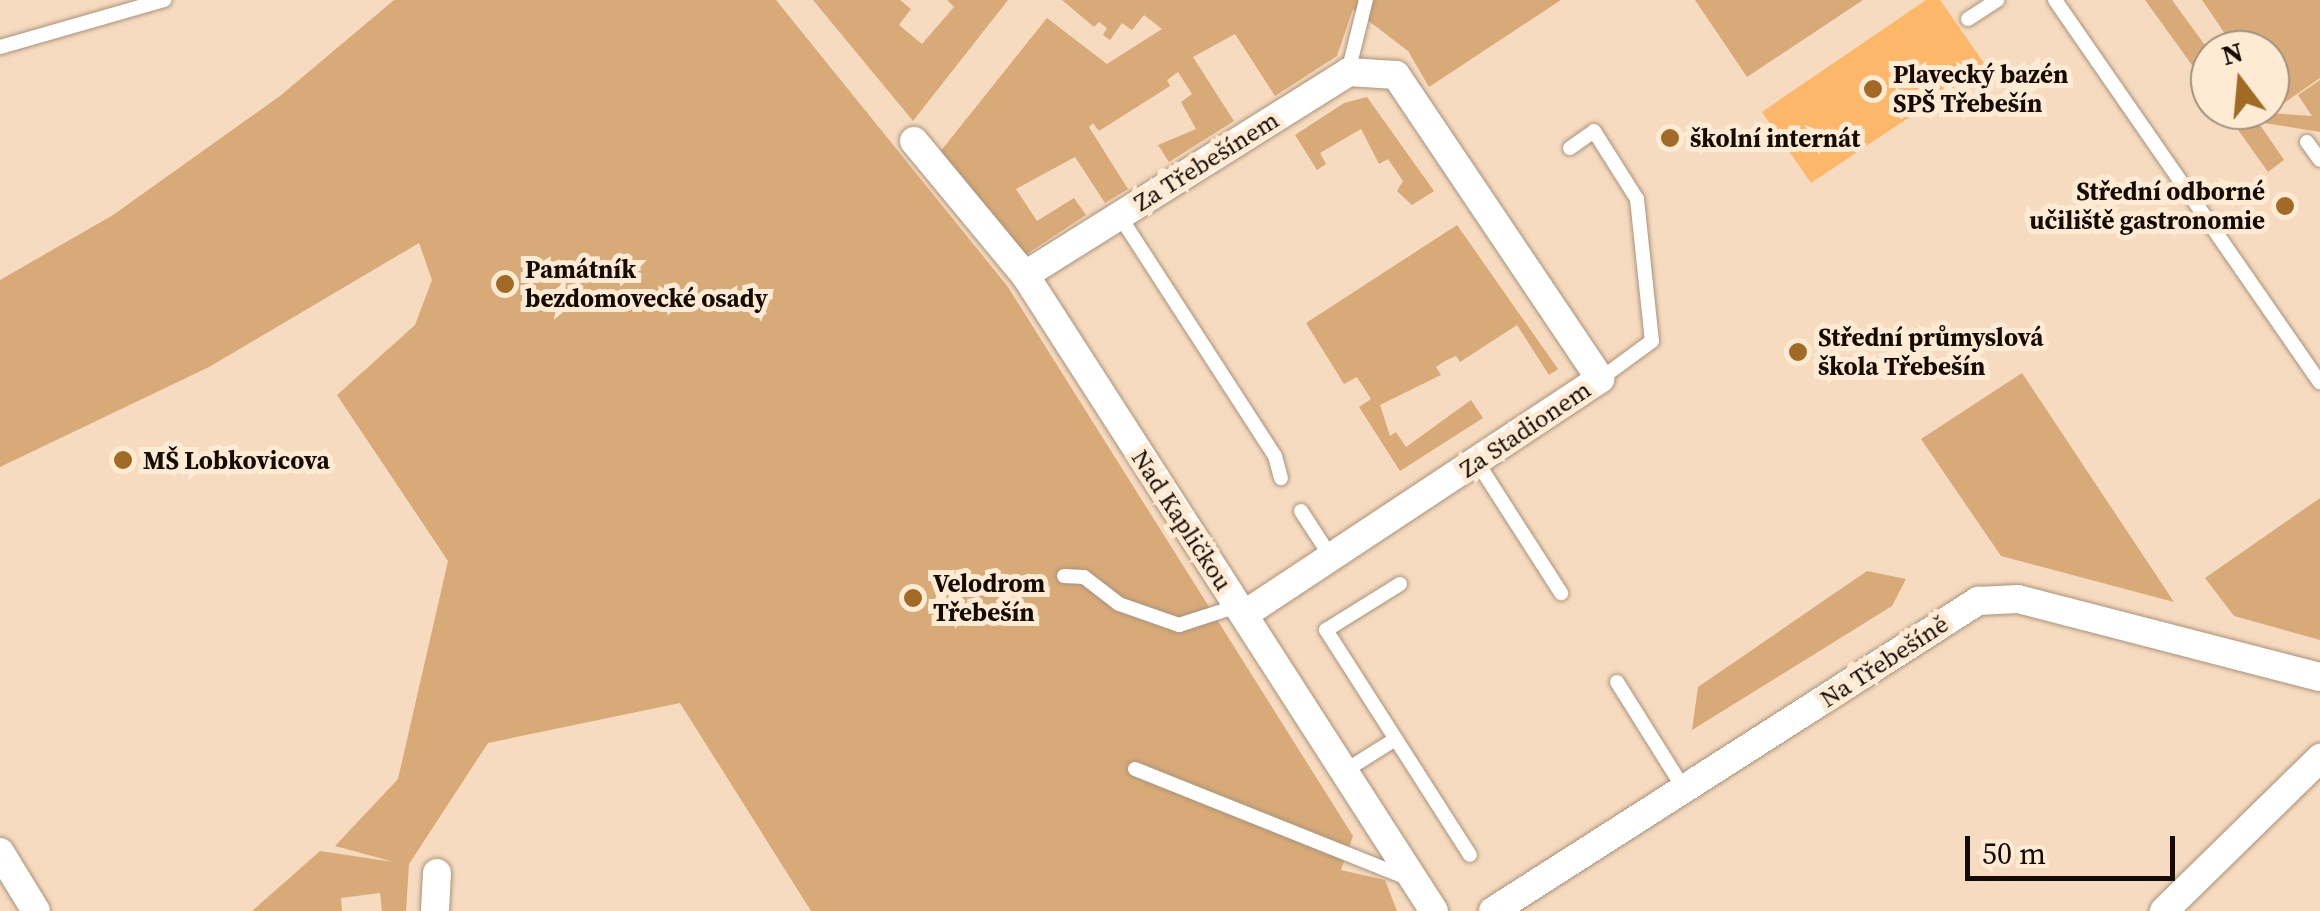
<!DOCTYPE html>
<html>
<head>
<meta charset="utf-8">
<style>
  body { margin:0 }
  #map { position:relative; width:2320px; height:911px; overflow:hidden; background:#f6dbc0; font-family:"Source Serif 4",serif }
  div>[style] { position:absolute }
  [style*='--x'] { left:calc(var(--x)*1px); top:calc(var(--y)*1px); width:calc(var(--w)*1px); rotate:calc(var(--a)*1deg) }
  .green>* { inset:0; background:#d8aa78 }
  .water>* { inset:0; background:#fcb768 }
  .roads { filter:drop-shadow(0 0 2px #ab9278) drop-shadow(0 0 2px #ab9278) }
  .lane>* { height:14px; margin:-7px; padding:0 7px; transform-origin:7px; border-radius:7px; background:#fff }
  .street>* { height:28px; margin:-14px; padding:0 14px; transform-origin:14px; border-radius:14px; background:#fff }
  .dots>* { width:28px; height:28px; translate:-50% -50%; box-sizing:border-box; border:5px solid #ffead3; border-radius:50% }
  span { translate:-50% -50%; white-space:nowrap; text-align:center; line-height:1.15; -webkit-text-stroke:10px #ffead3; paint-order:stroke }
  .poi-label { font-size:25px; color:#140b04; font-weight:700 }
  .left { translate:0 -50%; text-align:left }
  .right { translate:-100% -50%; text-align:right }
  .street-label { font-size:25px; color:#140b04 }
  .north { position:absolute; left:2190px; top:30px; width:100px; height:100px; box-sizing:border-box; background:#ffead3; border:2px solid #a19180; border-radius:50%; rotate:344deg; font-size:28px; font-weight:700; line-height:40px; text-align:center; color:#140b04 }
  .north::after { content:''; display:block; margin:auto; width:35px; height:45px; background:#a16b26; clip-path:polygon(50% 0,100% 100%,50% 72%,0 100%) }
  .scale { position:absolute; left:1965px; top:836px; width:210px; height:45px; box-sizing:border-box; border:5px solid #140b04; border-top:0; padding-left:12px; font-size:30px; line-height:35px; white-space:nowrap; color:#140b04; -webkit-text-stroke:8px #ffead3; paint-order:stroke }
</style>
</head>
<body>
<div id="map">
  <div class="green">
    <div style="clip-path:polygon(394px 0,776px 0,1008px 287px,1353px 836px,1341px 870px,1385px 880px,1397px 911px,811px 911px,680px 703px,488px 743px,409px 864px,406px 911px,382px 911px,380px 893px,341px 898px,342px 911px,252px 911px,320px 851px,394px 862px,335px 846px,398px 779px,448px 561px,337px 395px,415px 325px,432px 280px,419px 243px,209px 367px,0 467px,0 280px,113px 215px,280px 96px)"></div>
    <div style="clip-path:polygon(813px 0,900px 0,911px 9px,899px 25px,922px 44px,954px 7px,947px 0,1008px 0,913px 121px)"></div>
    <div style="clip-path:polygon(1062px 0,1561px 0,1429px 87px,1408px 51px,1353px 9px,1337px 56px,1275px 96px,1235px 34px,1193px 57px,1234px 121px,1169px 162px,1158px 145px,1196px 129px,1181px 102px,1192px 94px,1178px 72px,1167px 80px,1170px 86px,1099px 131px,1093px 123px,1089px 127px,1128px 189px,1105px 203px,1075px 157px,1016px 189px,1037px 221px,1074px 198px,1086px 215px,1025px 255px,940px 152px,1047px 18px,1107px 64px,1162px 29px,1144px 15px,1132px 30px,1122px 23px,1110px 40px,1103px 35px,1107px 28px,1099px 22px,1094px 27px)"></div>
    <div style="clip-path:polygon(1695px 0,1863px 0,1747px 77px)"></div>
    <div style="clip-path:polygon(2145px 0,2172px 0,2210px 52px,2210px 90px)"></div>
    <div style="clip-path:polygon(2202px 0,2320px 0,2320px 78px,2277px 108px,2270px 98px,2270px 50px,2236px 50px)"></div>
    <div style="clip-path:polygon(2320px 80px,2320px 132px,2258px 122px,2284px 160px,2268px 172px,2224px 110px,2312px 116px,2298px 95px)"></div>
    <div style="clip-path:polygon(1367px 97px,1434px 191px,1412px 205px,1397px 191px,1403px 181px,1388px 159px,1379px 164px,1361px 129px,1320px 153px,1326px 164px,1317px 170px,1295px 135px,1344px 103px)"></div>
    <div style="clip-path:polygon(1457px 225px,1558px 369px,1549px 375px,1517px 325px,1460px 362px,1456px 356px,1445px 361px,1436px 367px,1441px 375px,1380px 405px,1390px 436px,1396px 432px,1406px 447px,1471px 400px,1483px 418px,1400px 471px,1359px 407px,1371px 399px,1357px 377px,1344px 384px,1306px 323px)"></div>
    <div style="clip-path:polygon(2022px 373px,2174px 602px,2001px 556px,1921px 439px)"></div>
    <div style="clip-path:polygon(2320px 498px,2320px 640px,2234px 616px,2205px 578px)"></div>
    <div style="clip-path:polygon(1867px 571px,1906px 579px,1892px 606px,1692px 730px,1698px 687px)"></div>
  </div>
  <div class="water">
    <div style="clip-path:polygon(1926px 0,1940px 0,1986px 66px,1811px 183px,1762px 112px)"></div>
  </div>
  <div class="roads">
    <div class="lane">
      <div style="--x:2055;--y:0;--w:465;--a:55.3"></div>
      <div style="--x:1968;--y:19;--w:35;--a:-33"></div>
      <div style="--x:0;--y:47;--w:171;--a:-16"></div>
      <div style="--x:1348;--y:72;--w:74;--a:-76"></div>
      <div style="--x:2307;--y:142;--w:22;--a:54"></div>
      <div style="--x:1570;--y:148;--w:29;--a:-35"></div>
      <div style="--x:1594;--y:131;--w:80;--a:57.7"></div>
      <div style="--x:1637;--y:199;--w:143;--a:84"></div>
      <div style="--x:1652;--y:341;--w:64;--a:143.8"></div>
      <div style="--x:1119;--y:215;--w:287;--a:57.1"></div>
      <div style="--x:1275;--y:456;--w:23;--a:75"></div>
      <div style="--x:1477;--y:462;--w:156;--a:57.3"></div>
      <div style="--x:1301;--y:511;--w:55;--a:56.9"></div>
      <div style="--x:1064;--y:576;--w:20;--a:3"></div>
      <div style="--x:1084;--y:577;--w:44;--a:37.6"></div>
      <div style="--x:1119;--y:604;--w:64;--a:19.3"></div>
      <div style="--x:1179;--y:625;--w:62;--a:-17.9"></div>
      <div style="--x:1400;--y:584;--w:87;--a:148.1"></div>
      <div style="--x:1326;--y:630;--w:267;--a:57.4"></div>
      <div style="--x:1617;--y:682;--w:126;--a:57.9"></div>
      <div style="--x:1135;--y:769;--w:294;--a:21.8"></div>
      <div style="--x:1343;--y:772;--w:60;--a:-32.1"></div>
    </div>
    <div class="street">
      <div style="--x:914;--y:141;--w:174;--a:50.4"></div>
      <div style="--x:1025;--y:275;--w:756;--a:57.26"></div>
      <div style="--x:1025;--y:275;--w:381;--a:-32.1"></div>
      <div style="--x:1348;--y:72;--w:48;--a:3.6"></div>
      <div style="--x:1396;--y:75;--w:366;--a:56.1"></div>
      <div style="--x:1600;--y:379;--w:427;--a:146.5"></div>
      <div style="--x:0;--y:852;--w:69;--a:58.6"></div>
      <div style="--x:435;--y:911;--w:38;--a:-87"></div>
      <div style="--x:1493;--y:911;--w:576;--a:-32.59"></div>
      <div style="--x:1978;--y:601;--w:40;--a:-2.9"></div>
      <div style="--x:2018;--y:599;--w:312;--a:14.5"></div>
      <div style="--x:2164;--y:911;--w:219;--a:-44.4"></div>
    </div>
  </div>
  <div class="dots">
    <div style="left:1873px;top:89px;background:#a16b26"></div>
    <div style="left:1670px;top:138px;background:#a16b26"></div>
    <div style="left:2285px;top:206px;background:#a16b26"></div>
    <div style="left:505px;top:284px;background:#a16b26"></div>
    <div style="left:1798px;top:352px;background:#a16b26"></div>
    <div style="left:123px;top:460px;background:#a16b26"></div>
    <div style="left:913px;top:598px;background:#a16b26"></div>
  </div>
  <div class="poi-label">
    <span class="left" style="left:1893px;top:89px">Plavecký bazén<br>SPŠ Třebešín</span>
    <span class="left" style="left:1690px;top:138px">školní internát</span>
    <span class="right" style="left:2265px;top:206px">Střední odborné<br>učiliště gastronomie</span>
    <span class="left" style="left:525px;top:284px">Památník<br>bezdomovecké osady</span>
    <span class="left" style="left:1818px;top:352px">Střední průmyslová<br>škola Třebešín</span>
    <span class="left" style="left:143px;top:460px">MŠ Lobkovicova</span>
    <span class="left" style="left:933px;top:598px">Velodrom<br>Třebešín</span>
  </div>
  <div class="street-label">
    <span style="left:1206px;top:161px;rotate:-32deg">Za Třebešínem</span>
    <span style="left:1525px;top:429px;rotate:-34deg">Za Stadionem</span>
    <span style="left:1182px;top:520px;rotate:57deg">Nad Kapličkou</span>
    <span style="left:1884px;top:661px;rotate:-33deg">Na Třebešíně</span>
  </div>
  <div class="north">N</div>
  <div class="scale">50 m</div>
</div>
</body>
</html>
